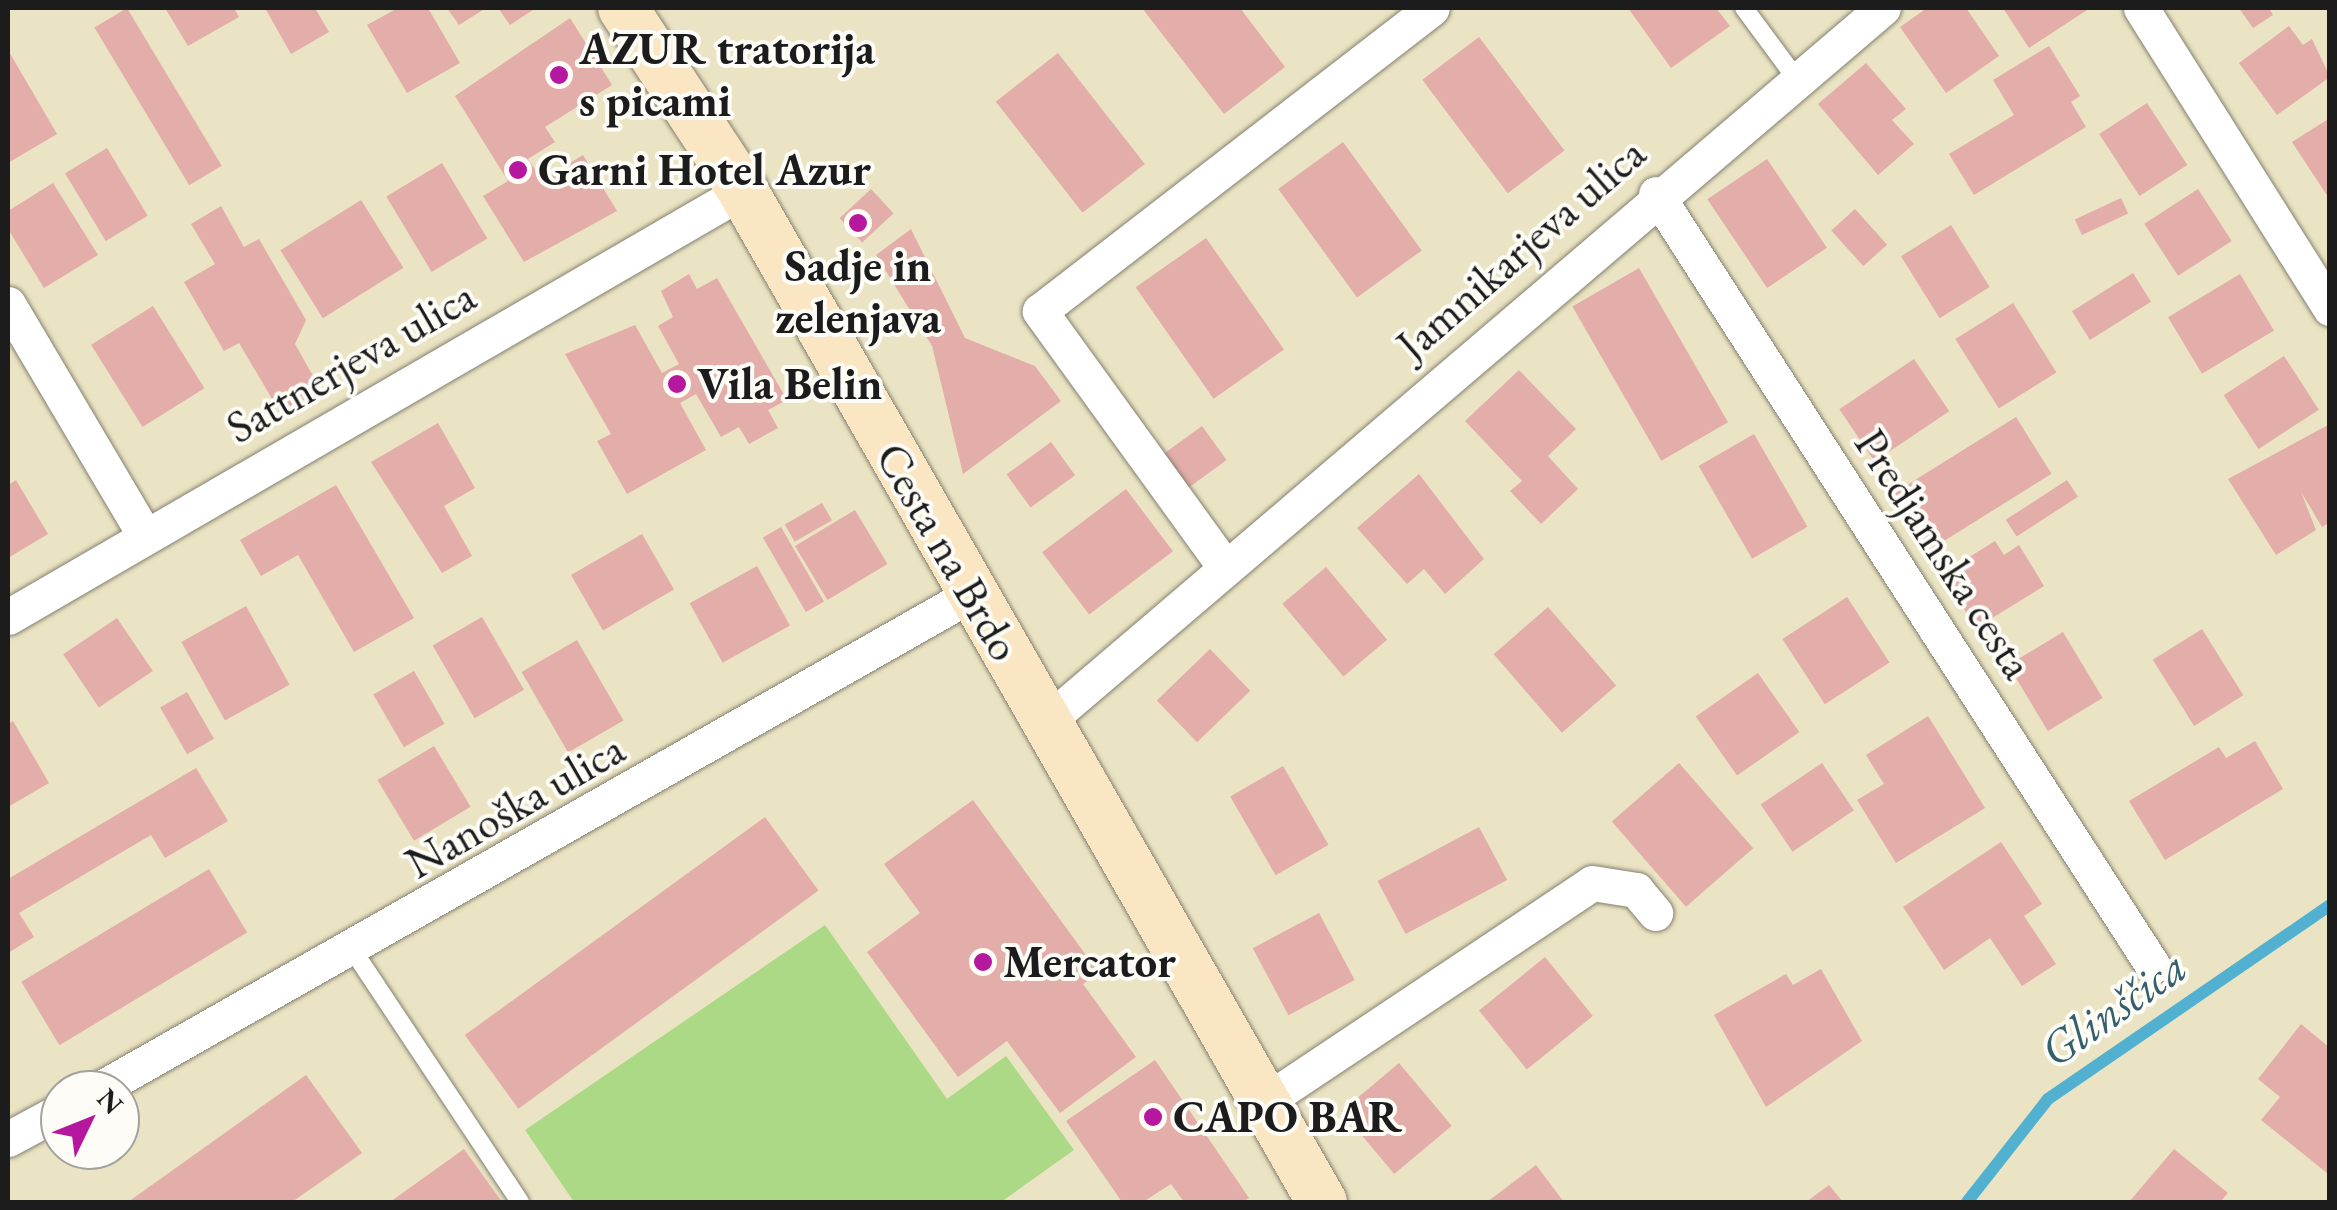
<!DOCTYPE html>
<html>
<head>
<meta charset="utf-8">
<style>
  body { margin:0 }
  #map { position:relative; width:2337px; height:1210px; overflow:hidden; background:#ebe4c4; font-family:"EB Garamond",serif }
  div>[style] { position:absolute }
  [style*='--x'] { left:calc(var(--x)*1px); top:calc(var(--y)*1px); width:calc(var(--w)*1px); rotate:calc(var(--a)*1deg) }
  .green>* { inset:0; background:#abd986 }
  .stream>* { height:12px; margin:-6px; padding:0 6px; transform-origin:6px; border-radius:6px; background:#52b0d0 }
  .building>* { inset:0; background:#e3ada9; transform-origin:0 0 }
  .roads { filter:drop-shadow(0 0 2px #848070) drop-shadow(0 0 2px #848070) }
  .lane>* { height:18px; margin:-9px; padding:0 9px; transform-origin:9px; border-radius:9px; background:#fff }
  .street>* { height:35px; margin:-17.5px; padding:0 17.5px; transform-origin:17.5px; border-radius:17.5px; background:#fff }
  .secondary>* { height:50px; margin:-25px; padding:0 25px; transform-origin:25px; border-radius:25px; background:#fbe6c4 }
  .dots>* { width:28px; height:28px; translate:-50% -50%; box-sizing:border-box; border:5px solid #fdfcf7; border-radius:50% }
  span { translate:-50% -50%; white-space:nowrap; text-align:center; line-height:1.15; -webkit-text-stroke:8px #fdfcf7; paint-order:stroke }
  .poi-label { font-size:45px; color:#1c1c1c; font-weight:700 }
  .left { translate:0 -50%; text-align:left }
  .street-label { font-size:45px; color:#1c1c1c }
  .water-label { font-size:48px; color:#345f6d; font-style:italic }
  .frame { position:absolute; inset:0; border:10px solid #1c1c1c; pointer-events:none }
  .north { position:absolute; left:40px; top:1070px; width:100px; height:100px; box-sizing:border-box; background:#fdfcf7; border:2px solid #a3a29f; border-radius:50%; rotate:47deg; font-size:28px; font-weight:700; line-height:40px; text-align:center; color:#1c1c1c }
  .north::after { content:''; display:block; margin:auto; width:35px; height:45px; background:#b5179e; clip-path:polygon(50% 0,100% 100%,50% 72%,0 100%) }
</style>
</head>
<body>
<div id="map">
  <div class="green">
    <div style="clip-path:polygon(825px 925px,947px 1099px,1006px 1056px,1074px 1150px,1001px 1202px,574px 1202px,525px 1130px)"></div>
  </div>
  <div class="stream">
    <div style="--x:1967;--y:1202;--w:131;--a:-51.8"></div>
    <div style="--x:2048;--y:1099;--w:342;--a:-34.5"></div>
  </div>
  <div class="building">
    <div style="left:127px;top:8px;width:184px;height:38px;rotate:59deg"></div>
    <div style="clip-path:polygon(165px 8px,234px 8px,239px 17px,188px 46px)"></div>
    <div style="clip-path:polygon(265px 8px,315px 8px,329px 32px,291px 54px)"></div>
    <div style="clip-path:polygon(398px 8px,428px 8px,460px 63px,407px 93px,367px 25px)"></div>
    <div style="clip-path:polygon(447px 8px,486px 8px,459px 25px)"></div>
    <div style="clip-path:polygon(498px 8px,536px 8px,510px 25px)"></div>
    <div style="clip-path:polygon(1142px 8px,1240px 8px,1285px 67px,1224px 114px)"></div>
    <div style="clip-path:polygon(1628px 8px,1716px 8px,1730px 26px,1671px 68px)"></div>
    <div style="clip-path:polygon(1927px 8px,1966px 8px,1999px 56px,1946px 93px,1900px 27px)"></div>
    <div style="clip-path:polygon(2003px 8px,2085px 8px,2087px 10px,2029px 48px)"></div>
    <div style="clip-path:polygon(2239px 8px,2269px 8px,2273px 15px,2253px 28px)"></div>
    <div style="clip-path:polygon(570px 18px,612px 85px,545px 127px,555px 142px,528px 159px,542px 180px,583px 155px,617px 211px,524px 262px,483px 196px,508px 181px,455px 96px)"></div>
    <div style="clip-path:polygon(2289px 26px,2303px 45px,2312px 39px,2330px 77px,2277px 115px,2239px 63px)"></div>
    <div style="left:1479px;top:37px;width:142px;height:71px;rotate:53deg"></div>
    <div style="clip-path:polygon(2049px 46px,2080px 96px,2071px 102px,2086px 127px,1974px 195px,1949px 154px,2014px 115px,1993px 80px)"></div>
    <div style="clip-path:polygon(8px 50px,57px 134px,8px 163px)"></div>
    <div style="left:1058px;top:53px;width:141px;height:79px;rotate:52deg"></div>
    <div style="clip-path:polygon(1866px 63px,1906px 109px,1892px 120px,1914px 144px,1878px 175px,1818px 104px)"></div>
    <div style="left:2147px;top:103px;width:74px;height:57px;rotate:57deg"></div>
    <div style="clip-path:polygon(2330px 118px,2330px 200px,2292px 142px)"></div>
    <div style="left:1343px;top:142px;width:134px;height:80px;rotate:54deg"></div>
    <div style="left:107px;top:148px;width:79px;height:49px;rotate:59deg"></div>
    <div style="left:1767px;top:159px;width:107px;height:72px;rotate:56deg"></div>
    <div style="left:442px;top:163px;width:88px;height:65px;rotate:59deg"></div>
    <div style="clip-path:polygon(53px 183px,98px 255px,44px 288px,8px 229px,8px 211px)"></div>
    <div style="left:871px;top:189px;width:33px;height:43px;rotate:47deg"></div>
    <div style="left:2198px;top:189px;width:62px;height:64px;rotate:57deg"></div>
    <div style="left:2121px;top:198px;width:17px;height:51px;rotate:65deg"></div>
    <div style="left:361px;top:200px;width:80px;height:95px;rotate:58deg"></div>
    <div style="clip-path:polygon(221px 206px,244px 247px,259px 239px,306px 320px,295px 344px,321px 390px,281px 414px,239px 343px,224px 351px,184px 282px,215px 264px,191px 224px)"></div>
    <div style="left:1855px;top:209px;width:48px;height:32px;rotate:48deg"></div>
    <div style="left:1951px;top:225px;width:73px;height:59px;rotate:58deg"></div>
    <div style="clip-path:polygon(911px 229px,965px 338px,1035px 366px,1061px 401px,963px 474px,932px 346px,876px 255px)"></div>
    <div style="left:1206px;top:238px;width:136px;height:86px;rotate:55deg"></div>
    <div style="left:1639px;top:268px;width:178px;height:77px;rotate:60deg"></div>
    <div style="left:2133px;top:273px;width:34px;height:72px;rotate:58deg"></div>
    <div style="clip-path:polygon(689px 274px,697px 289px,717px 278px,787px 400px,768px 410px,778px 428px,749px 444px,739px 427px,721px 437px,696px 394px,680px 403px,706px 450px,627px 494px,597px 441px,611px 434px,565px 354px,635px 325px,662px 373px,679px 364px,658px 326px,673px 317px,661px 291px)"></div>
    <div style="left:2240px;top:274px;width:66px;height:84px;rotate:59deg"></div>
    <div style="left:2013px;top:303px;width:82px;height:68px;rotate:58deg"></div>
    <div style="left:153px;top:306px;width:97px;height:73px;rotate:58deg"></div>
    <div style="left:2284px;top:356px;width:64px;height:72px;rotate:57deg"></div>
    <div style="left:1914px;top:359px;width:63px;height:90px;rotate:56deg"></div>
    <div style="clip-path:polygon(1519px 370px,1576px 429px,1548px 456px,1578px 489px,1541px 524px,1510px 491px,1522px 481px,1465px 421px)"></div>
    <div style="left:2016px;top:417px;width:67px;height:143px;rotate:58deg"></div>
    <div style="clip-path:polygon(438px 423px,475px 488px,444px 506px,472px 556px,442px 573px,371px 462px)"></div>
    <div style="clip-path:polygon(2330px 424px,2330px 522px,2322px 527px,2301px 492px,2316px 530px,2276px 555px,2228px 479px)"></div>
    <div style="left:1202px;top:426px;width:42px;height:49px;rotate:54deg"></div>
    <div style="left:1754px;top:434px;width:107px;height:64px;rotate:60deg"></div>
    <div style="left:1051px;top:442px;width:41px;height:55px;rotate:54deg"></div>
    <div style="clip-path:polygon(1419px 474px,1484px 559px,1445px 594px,1424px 569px,1407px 584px,1357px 528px)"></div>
    <div style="clip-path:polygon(16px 480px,48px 534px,8px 558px,8px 485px)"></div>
    <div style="left:2067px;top:480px;width:20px;height:73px;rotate:57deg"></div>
    <div style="clip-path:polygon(336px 485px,414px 618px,354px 652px,298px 555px,261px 576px,240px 540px)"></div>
    <div style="left:1126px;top:489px;width:78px;height:105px;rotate:53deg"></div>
    <div style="left:822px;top:503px;width:20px;height:43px;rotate:60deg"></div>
    <div style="left:855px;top:510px;width:63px;height:70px;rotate:59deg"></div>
    <div style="left:781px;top:527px;width:86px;height:21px;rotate:60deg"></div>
    <div style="left:642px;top:534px;width:64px;height:82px;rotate:60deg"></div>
    <div style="clip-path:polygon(1995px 541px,2004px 555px,2019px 545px,2044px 586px,1976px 628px,1942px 574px)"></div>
    <div style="left:757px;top:566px;width:68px;height:77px;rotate:61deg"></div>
    <div style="left:1326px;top:567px;width:95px;height:57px;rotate:50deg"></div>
    <div style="left:1847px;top:597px;width:78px;height:77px;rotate:57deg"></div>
    <div style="left:246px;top:606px;width:90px;height:74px;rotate:61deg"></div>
    <div style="left:1548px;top:607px;width:104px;height:72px;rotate:49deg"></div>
    <div style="left:482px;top:617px;width:84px;height:57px;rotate:60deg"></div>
    <div style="left:117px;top:618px;width:64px;height:65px;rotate:56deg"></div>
    <div style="left:2202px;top:629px;width:78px;height:58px;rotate:58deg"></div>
    <div style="left:2063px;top:632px;width:77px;height:64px;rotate:59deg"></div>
    <div style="left:577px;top:640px;width:93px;height:64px;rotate:60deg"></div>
    <div style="left:1210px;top:649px;width:58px;height:74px;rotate:46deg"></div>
    <div style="left:414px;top:671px;width:61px;height:47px;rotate:60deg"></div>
    <div style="left:1758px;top:673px;width:72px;height:76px;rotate:55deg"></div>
    <div style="left:187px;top:692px;width:54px;height:31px;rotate:60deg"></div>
    <div style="clip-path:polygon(1928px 716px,1985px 808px,1896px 863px,1857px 800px,1884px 784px,1866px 755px)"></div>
    <div style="clip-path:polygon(13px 721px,49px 783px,8px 807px,8px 724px)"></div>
    <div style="clip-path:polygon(2255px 741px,2283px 789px,2165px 860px,2129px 801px,2219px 747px,2226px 758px)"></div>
    <div style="left:434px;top:746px;width:71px;height:66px;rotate:59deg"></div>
    <div style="left:1679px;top:763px;width:113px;height:89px;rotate:49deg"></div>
    <div style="left:1822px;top:763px;width:57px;height:74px;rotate:56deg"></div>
    <div style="left:1283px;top:766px;width:91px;height:61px;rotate:60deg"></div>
    <div style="clip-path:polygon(196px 768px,228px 821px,165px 858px,151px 835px,19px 913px,34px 937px,8px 953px,8px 879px)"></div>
    <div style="clip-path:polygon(973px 800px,1099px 973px,1083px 984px,1136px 1057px,1060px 1113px,1007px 1041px,958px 1077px,867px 952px,920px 913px,884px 864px)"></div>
    <div style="left:765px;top:817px;width:91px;height:371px;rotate:54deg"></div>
    <div style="left:1479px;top:827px;width:60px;height:115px;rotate:62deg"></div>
    <div style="clip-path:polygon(2001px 842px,2042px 904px,2024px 916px,2056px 964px,2022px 986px,1990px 938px,1944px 970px,1903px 907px)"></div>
    <div style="left:209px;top:869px;width:74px;height:219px;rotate:59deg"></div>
    <div style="left:1319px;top:913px;width:76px;height:75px;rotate:62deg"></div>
    <div style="left:1545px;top:957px;width:76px;height:85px;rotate:51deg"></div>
    <div style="clip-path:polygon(1821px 969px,1862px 1041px,1766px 1107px,1714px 1015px,1786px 974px,1793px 985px)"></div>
    <div style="clip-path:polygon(2301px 1024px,2330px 1048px,2327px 1173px,2261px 1120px,2280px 1097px,2258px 1079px)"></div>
    <div style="clip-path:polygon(1155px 1060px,1249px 1198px,1242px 1202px,1184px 1202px,1171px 1184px,1143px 1202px,1122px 1202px,1066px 1121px)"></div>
    <div style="left:1399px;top:1063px;width:82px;height:75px;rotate:50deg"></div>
    <div style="clip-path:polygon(306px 1075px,362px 1153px,292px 1202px,128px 1202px)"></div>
    <div style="clip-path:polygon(464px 1149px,502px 1202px,390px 1202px)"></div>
    <div style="clip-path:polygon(2174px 1149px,2228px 1193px,2220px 1202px,2129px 1202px)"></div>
    <div style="clip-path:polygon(1536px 1165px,1564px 1202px,1487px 1202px)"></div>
    <div style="clip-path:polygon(1829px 1185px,1843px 1202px,1806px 1202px)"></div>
  </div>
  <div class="roads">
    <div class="lane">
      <div style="--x:1744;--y:8;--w:86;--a:53.5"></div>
      <div style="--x:354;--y:952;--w:300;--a:56.4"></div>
    </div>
    <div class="street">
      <div style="--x:2141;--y:8;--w:355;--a:57.8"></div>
      <div style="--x:1656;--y:194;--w:918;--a:57.23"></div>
      <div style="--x:8;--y:304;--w:269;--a:59.4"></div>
      <div style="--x:1225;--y:567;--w:316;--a:-125.9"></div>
      <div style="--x:1040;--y:311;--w:495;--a:-37.7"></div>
      <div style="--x:8;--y:617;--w:850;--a:-30.1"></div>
      <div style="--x:1046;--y:722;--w:1100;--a:-40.47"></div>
      <div style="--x:98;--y:1090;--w:1005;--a:-29.58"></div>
      <div style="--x:1264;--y:1102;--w:394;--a:-33.7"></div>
      <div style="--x:1592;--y:883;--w:45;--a:9"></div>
      <div style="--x:1636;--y:890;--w:30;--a:50"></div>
      <div style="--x:8;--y:1139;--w:59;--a:-28.3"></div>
    </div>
    <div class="secondary">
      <div style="--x:623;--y:8;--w:219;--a:56.7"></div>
      <div style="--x:743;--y:191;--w:1165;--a:60.2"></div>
    </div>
  </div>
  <div class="dots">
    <div style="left:559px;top:75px;background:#b5179e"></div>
    <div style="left:518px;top:170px;background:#b5179e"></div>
    <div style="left:858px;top:223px;background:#b5179e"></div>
    <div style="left:677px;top:384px;background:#b5179e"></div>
    <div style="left:983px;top:962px;background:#b5179e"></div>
    <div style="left:1153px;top:1117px;background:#b5179e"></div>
  </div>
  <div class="poi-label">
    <span class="left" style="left:579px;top:75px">AZUR tratorija<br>s picami</span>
    <span class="left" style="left:538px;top:170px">Garni Hotel Azur</span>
    <span style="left:858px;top:292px">Sadje in<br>zelenjava</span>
    <span class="left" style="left:697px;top:384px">Vila Belin</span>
    <span class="left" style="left:1003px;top:962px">Mercator</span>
    <span class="left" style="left:1173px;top:1117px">CAPO BAR</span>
  </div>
  <div class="street-label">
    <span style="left:1521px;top:249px;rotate:-41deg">Jamnikarjeva ulica</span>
    <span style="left:351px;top:362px;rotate:-30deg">Sattnerjeva ulica</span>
    <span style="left:948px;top:552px;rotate:60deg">Cesta na Brdo</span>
    <span style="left:1944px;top:554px;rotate:57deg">Predjamska cesta</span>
    <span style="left:515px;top:806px;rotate:-30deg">Nanoška ulica</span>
  </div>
  <div class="water-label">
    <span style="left:2113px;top:1008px;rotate:-35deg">Glinščica</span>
  </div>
  <div class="frame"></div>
  <div class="north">N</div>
</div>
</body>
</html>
